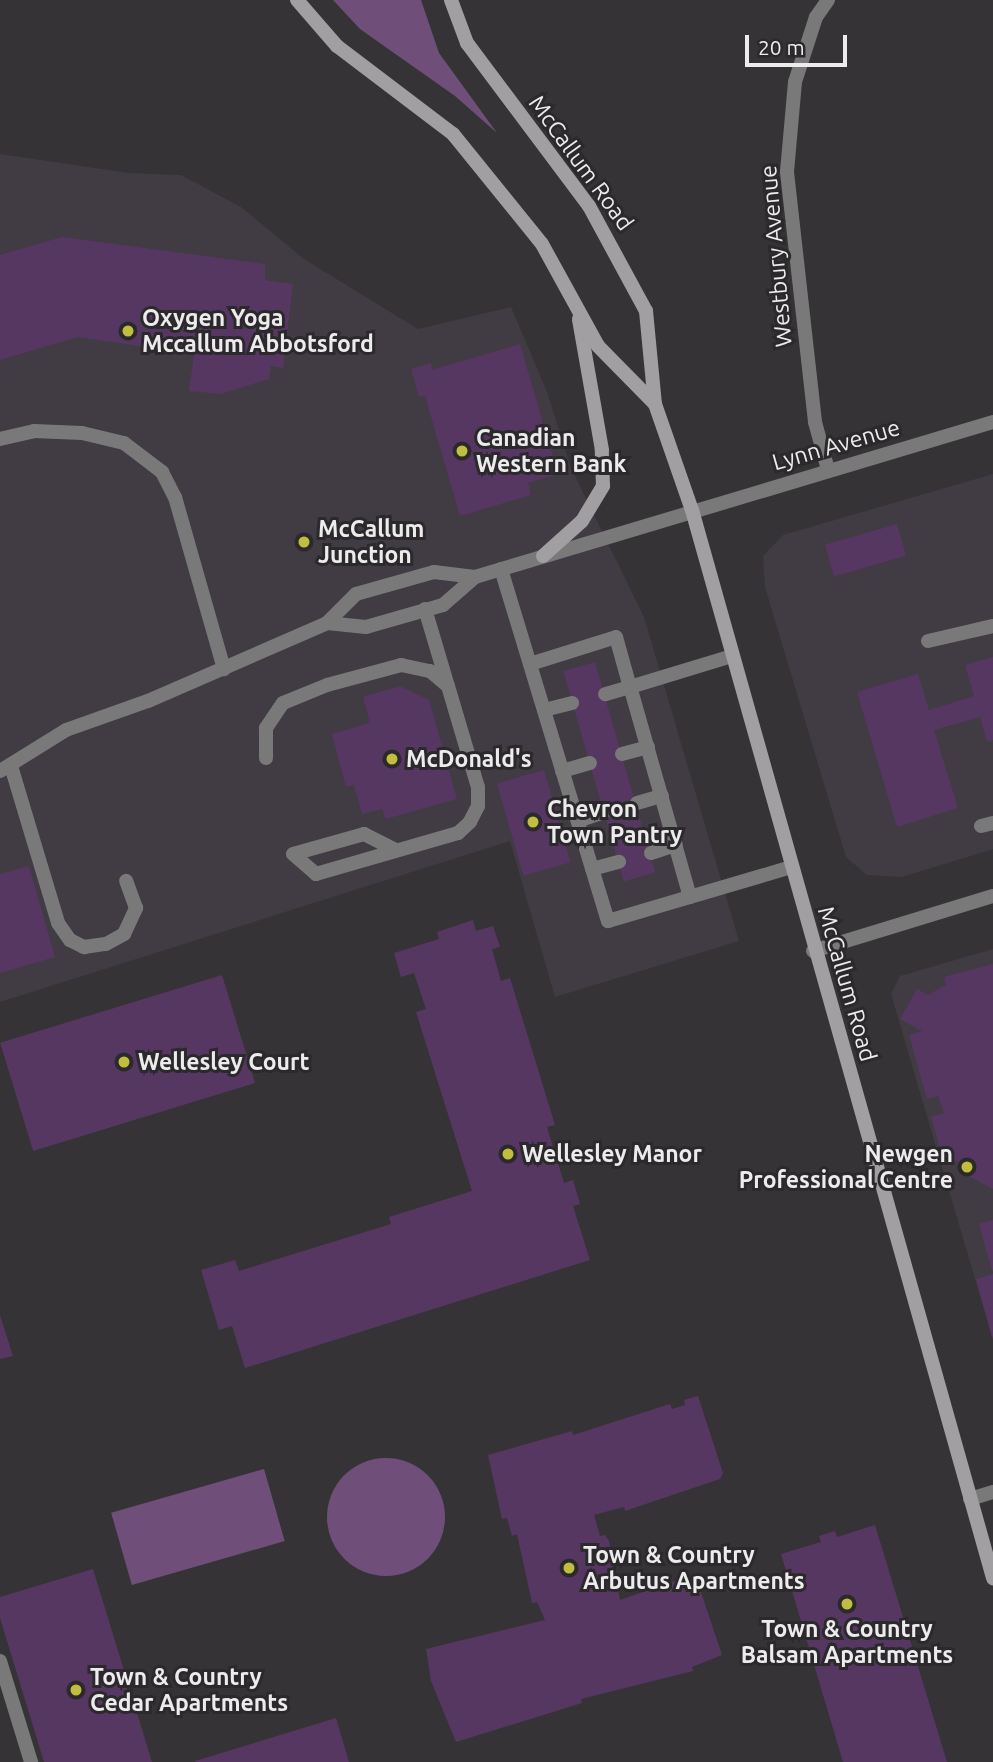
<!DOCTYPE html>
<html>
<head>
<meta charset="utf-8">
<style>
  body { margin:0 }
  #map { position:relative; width:993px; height:1762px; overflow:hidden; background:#363336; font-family:Ubuntu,sans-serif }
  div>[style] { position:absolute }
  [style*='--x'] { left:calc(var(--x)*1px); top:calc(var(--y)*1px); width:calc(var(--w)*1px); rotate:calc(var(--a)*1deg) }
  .built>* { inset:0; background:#413b43 }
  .green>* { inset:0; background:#6f4f7a; transform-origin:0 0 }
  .round { border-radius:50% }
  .building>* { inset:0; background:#563761; transform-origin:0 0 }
  .service>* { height:14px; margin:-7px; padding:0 7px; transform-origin:7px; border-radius:7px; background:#7a797a }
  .minor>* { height:14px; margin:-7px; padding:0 7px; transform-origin:7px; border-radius:7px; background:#7a797a }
  .secondary>* { height:14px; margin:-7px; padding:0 7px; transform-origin:7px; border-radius:7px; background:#a19fa2 }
  .dots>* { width:19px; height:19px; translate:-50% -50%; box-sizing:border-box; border:4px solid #2c292c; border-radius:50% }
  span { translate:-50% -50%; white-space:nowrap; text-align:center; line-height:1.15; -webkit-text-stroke:6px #2c292c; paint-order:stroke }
  .street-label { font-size:23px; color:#edeced }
  .poi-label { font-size:23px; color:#edeced; font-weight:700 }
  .left { translate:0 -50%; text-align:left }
  .right { translate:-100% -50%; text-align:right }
  .scale { position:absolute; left:745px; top:35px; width:102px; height:32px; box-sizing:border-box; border:4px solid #edeced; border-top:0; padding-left:9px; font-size:21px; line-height:24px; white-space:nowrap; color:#edeced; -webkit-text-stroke:5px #2c292c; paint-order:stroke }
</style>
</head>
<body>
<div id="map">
  <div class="built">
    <div style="clip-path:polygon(0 154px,129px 173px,181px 175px,241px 207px,304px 259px,418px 329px,511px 307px,547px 392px,571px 468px,644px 617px,739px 941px,555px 997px,510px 841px,0 1002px)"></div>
    <div style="clip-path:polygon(993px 474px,993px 849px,902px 877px,867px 875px,846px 857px,765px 587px,763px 556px,783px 535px)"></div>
    <div style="clip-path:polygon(993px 949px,993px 1340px,891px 994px,900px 976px)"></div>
  </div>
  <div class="green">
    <div style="clip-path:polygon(333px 0,421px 0,439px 53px,497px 133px,455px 96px,360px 29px)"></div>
    <div class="round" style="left:327px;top:1458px;width:118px;height:118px"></div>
    <div style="left:264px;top:1469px;width:75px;height:159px;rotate:74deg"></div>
  </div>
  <div class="building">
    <div style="clip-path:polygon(62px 237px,265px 264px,265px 280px,293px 284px,283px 368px,271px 366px,269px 379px,220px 394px,189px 391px,194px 354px,78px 337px,0 360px,0 255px)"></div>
    <div style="clip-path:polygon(520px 344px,558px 474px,528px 483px,531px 495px,460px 516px,425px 396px,419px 397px,411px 369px,431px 363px,432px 370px)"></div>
    <div style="left:897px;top:524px;width:33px;height:75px;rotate:74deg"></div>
    <div style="clip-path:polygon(993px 657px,993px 740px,987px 742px,980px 717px,934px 730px,958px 808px,897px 827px,857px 692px,918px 674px,929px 710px,974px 696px,965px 665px)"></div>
    <div style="left:595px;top:662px;width:219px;height:33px;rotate:74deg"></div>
    <div style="clip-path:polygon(400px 686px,429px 700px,457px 799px,386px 819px,382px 809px,362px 814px,354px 785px,346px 787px,332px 734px,370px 723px,363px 697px)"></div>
    <div style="left:544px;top:770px;width:96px;height:49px;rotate:74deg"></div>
    <div style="clip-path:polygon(29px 866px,55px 957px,0 973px,0 874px)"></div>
    <div style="clip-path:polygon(473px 920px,476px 931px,493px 926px,500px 947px,492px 949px,501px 981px,510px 978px,555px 1125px,547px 1127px,564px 1183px,573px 1180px,580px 1204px,573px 1206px,590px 1260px,245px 1368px,232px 1326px,219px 1330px,201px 1270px,235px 1260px,239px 1271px,391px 1224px,389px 1217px,472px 1191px,416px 1012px,426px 1009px,414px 973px,401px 977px,394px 953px,439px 939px,437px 932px)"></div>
    <div style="clip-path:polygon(993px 964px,993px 1189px,959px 1171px,957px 1161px,945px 1165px,931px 1117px,944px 1113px,938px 1096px,927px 1099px,909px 1035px,922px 1031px,900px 1019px,917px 989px,928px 995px,946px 985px,944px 977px)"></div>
    <div style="left:222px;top:975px;width:113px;height:232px;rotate:73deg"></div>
    <div style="clip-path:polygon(993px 1220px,993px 1270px,992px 1271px,979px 1224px)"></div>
    <div style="clip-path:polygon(993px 1274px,993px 1336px,992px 1337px,976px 1279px)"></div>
    <div style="clip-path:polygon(0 1315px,13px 1356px,0 1359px)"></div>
    <div style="clip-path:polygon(698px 1396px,723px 1473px,720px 1479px,625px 1511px,624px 1507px,594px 1515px,600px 1536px,605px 1535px,609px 1541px,620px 1600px,695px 1574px,722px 1655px,692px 1667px,693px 1671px,581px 1699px,582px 1703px,456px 1742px,431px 1681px,426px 1649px,545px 1620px,537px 1602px,532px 1603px,517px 1534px,512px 1536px,507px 1518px,502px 1519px,488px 1455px,572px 1431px,573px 1435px,670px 1404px,672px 1409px,685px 1405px,684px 1400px)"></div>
    <div style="clip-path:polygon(875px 1525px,947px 1762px,843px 1762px,781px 1554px,821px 1542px,819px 1536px,835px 1531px,837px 1537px)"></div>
    <div style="clip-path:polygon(93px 1569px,152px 1762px,44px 1762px,0 1618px,0 1597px)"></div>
    <div style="clip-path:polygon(336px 1718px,349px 1762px,195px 1762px,195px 1761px)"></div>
  </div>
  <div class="service">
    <div style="--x:0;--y:439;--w:35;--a:-13"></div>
    <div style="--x:34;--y:431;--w:48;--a:2.4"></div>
    <div style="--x:82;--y:433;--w:43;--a:13.4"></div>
    <div style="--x:124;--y:443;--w:48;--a:37.3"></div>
    <div style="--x:162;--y:472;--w:28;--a:63"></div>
    <div style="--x:175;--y:497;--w:179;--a:74.1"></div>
    <div style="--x:501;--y:569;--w:368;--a:73.1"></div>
    <div style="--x:608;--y:921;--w:191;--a:-16.4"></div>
    <div style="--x:425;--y:609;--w:80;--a:73.4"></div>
    <div style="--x:928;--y:641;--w:67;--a:-13"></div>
    <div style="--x:530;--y:664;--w:90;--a:-17.4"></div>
    <div style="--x:616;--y:637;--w:52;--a:74.4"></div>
    <div style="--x:630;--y:687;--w:26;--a:164"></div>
    <div style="--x:544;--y:710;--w:29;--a:-14"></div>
    <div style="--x:622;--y:754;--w:27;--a:-15"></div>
    <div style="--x:266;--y:758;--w:30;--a:-90"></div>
    <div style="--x:266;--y:728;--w:30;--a:-56"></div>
    <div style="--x:283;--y:703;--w:48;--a:-22.2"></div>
    <div style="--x:327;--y:685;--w:77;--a:-15.1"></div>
    <div style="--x:401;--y:665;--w:30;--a:12"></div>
    <div style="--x:430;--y:671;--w:23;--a:40"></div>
    <div style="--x:448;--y:686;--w:105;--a:73.5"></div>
    <div style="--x:478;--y:787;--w:19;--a:90"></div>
    <div style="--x:478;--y:806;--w:18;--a:117"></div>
    <div style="--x:470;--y:822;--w:16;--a:137"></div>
    <div style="--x:458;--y:833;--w:148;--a:163.9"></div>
    <div style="--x:316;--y:874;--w:30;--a:-139"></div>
    <div style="--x:11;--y:766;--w:164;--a:73.3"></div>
    <div style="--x:58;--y:923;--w:21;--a:55"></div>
    <div style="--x:70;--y:940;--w:16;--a:27"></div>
    <div style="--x:84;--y:947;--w:22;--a:-8"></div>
    <div style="--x:106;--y:944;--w:21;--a:-29"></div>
    <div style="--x:124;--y:934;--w:29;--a:-65"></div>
    <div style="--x:136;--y:908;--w:29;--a:-110"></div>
    <div style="--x:562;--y:771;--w:29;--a:-16"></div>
    <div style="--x:637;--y:803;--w:26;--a:-16"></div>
    <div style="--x:578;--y:821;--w:28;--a:-19"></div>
    <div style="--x:981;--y:826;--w:12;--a:-14"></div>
    <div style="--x:651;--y:853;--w:26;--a:-18"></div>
    <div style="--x:293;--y:854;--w:74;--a:-15.7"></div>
    <div style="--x:364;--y:834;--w:36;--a:27"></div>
    <div style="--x:592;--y:869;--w:28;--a:-15"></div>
    <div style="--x:690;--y:897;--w:218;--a:-105.9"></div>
    <div style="--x:630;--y:687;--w:107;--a:-16.9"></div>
    <div style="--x:0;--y:1661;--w:106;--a:72.9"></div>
  </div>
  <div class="minor">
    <div style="--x:828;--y:0;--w:21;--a:125"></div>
    <div style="--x:816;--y:17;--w:68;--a:107.9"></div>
    <div style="--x:795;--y:82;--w:90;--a:95.1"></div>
    <div style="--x:787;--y:172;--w:252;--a:83.6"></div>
    <div style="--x:815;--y:422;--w:50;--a:74.8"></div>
    <div style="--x:327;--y:623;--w:39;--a:6"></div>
    <div style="--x:366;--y:627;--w:80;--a:-15.9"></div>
    <div style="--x:443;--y:605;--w:43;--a:-41.2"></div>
    <div style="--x:475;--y:577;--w:541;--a:-16.66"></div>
    <div style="--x:0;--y:771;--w:78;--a:-31.8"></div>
    <div style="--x:66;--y:730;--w:87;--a:-19.5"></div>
    <div style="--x:148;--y:701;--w:195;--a:-23.5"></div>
    <div style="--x:327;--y:623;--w:41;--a:-45"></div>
    <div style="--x:356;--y:594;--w:81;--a:-15.8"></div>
    <div style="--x:434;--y:572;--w:41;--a:7"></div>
    <div style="--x:813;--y:951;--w:188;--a:-17"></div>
    <div style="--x:970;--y:1499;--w:24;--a:-17"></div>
  </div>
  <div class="secondary">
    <div style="--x:297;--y:0;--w:61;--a:49"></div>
    <div style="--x:337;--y:46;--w:146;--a:37.2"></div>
    <div style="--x:453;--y:134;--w:141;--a:51"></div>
    <div style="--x:542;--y:244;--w:116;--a:61.2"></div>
    <div style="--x:598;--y:346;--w:81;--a:45.5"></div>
    <div style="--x:451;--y:0;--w:46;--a:69.6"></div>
    <div style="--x:467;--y:43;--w:204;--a:53.2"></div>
    <div style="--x:589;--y:206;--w:119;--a:61.5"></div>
    <div style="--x:646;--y:311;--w:93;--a:84.5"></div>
    <div style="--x:655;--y:404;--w:112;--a:70.8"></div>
    <div style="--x:692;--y:510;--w:1110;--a:74.26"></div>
    <div style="--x:543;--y:556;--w:52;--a:-41.9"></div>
    <div style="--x:582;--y:521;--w:41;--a:-59"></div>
    <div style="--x:603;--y:486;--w:36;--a:-92"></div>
    <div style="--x:602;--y:450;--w:133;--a:-100"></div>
  </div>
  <div class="dots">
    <div style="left:128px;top:331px;background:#c1bd40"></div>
    <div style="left:462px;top:451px;background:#c1bd40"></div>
    <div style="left:304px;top:542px;background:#c1bd40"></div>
    <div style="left:392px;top:759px;background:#c1bd40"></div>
    <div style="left:533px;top:822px;background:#c1bd40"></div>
    <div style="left:124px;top:1062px;background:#c1bd40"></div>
    <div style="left:508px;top:1154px;background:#c1bd40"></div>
    <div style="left:967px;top:1167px;background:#c1bd40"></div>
    <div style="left:569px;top:1568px;background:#c1bd40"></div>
    <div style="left:847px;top:1604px;background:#c1bd40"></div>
    <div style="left:76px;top:1690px;background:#c1bd40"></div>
  </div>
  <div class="street-label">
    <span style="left:581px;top:163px;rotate:54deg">McCallum Road</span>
    <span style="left:776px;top:256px;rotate:-95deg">Westbury Avenue</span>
    <span style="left:836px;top:445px;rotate:-16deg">Lynn Avenue</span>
    <span style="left:847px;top:984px;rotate:74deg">McCallum Road</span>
  </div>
  <div class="poi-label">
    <span class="left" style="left:142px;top:331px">Oxygen Yoga<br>Mccallum Abbotsford</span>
    <span class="left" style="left:476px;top:451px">Canadian<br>Western Bank</span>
    <span class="left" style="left:318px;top:542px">McCallum<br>Junction</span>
    <span class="left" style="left:406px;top:759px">McDonald's</span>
    <span class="left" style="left:547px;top:822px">Chevron<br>Town Pantry</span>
    <span class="left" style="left:138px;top:1062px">Wellesley Court</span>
    <span class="left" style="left:522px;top:1154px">Wellesley Manor</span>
    <span class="right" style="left:953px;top:1167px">Newgen<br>Professional Centre</span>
    <span class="left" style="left:583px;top:1568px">Town &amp; Country<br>Arbutus Apartments</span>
    <span style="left:847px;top:1642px">Town &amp; Country<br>Balsam Apartments</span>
    <span class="left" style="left:90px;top:1690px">Town &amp; Country<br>Cedar Apartments</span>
  </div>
  <div class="scale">20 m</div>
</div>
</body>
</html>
